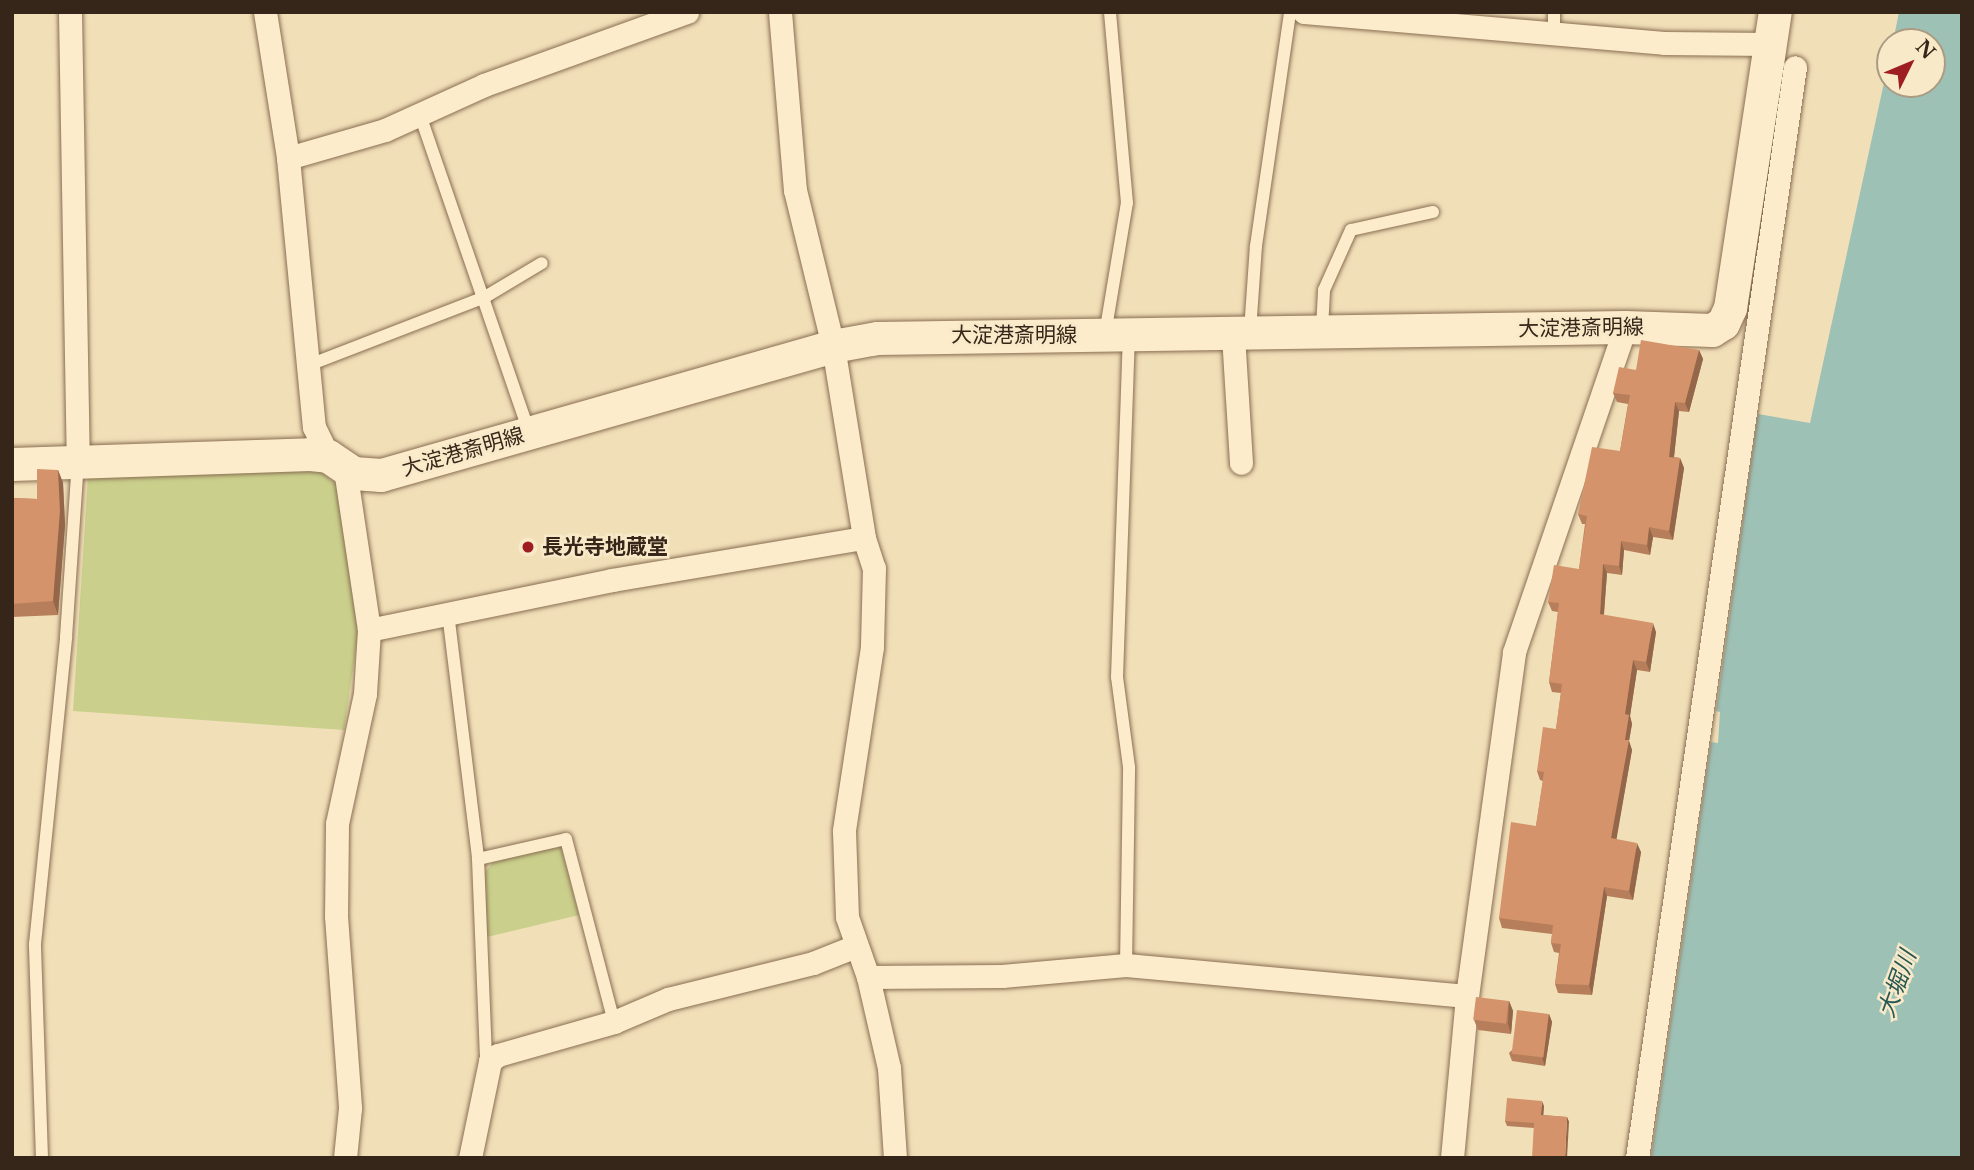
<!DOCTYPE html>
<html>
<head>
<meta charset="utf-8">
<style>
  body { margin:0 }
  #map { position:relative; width:1974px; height:1170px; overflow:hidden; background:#f1dfb8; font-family:"Libre Baskerville","Noto Sans JP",serif }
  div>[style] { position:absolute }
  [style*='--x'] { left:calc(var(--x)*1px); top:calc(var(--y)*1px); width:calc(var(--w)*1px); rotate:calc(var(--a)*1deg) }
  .green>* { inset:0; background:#cad08c }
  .water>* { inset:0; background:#9ec1b6 }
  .roads { filter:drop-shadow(0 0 2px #896e52) drop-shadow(0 0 2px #896e52) }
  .service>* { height:12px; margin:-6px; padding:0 6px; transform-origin:6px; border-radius:6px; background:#fceccb }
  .minor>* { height:23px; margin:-11.5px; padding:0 11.5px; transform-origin:11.5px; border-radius:11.5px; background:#fceccb }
  .secondary>* { height:33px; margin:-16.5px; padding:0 16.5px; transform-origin:16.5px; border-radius:16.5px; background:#fceccb }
  .wall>* { inset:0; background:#b67e5b }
  .shaded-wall>* { inset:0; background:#94674a }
  .building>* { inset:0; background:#d4936a; transform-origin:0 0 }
  .dots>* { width:19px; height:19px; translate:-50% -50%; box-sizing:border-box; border:4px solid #f8e9c8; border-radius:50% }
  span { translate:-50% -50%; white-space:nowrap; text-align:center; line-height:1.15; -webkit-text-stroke:5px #f8e9c8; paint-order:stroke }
  .street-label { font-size:21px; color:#362619 }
  .poi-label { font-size:21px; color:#362619; font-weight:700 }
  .left { translate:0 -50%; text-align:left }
  .water-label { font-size:23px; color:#265753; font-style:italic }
  .frame { position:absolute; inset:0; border:14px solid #362619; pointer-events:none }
  .north { position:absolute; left:1876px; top:28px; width:70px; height:70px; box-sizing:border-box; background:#f8e9c8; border:2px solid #aa9b82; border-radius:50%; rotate:47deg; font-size:19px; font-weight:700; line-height:28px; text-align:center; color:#362619 }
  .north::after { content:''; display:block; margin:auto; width:24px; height:32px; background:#9d1d21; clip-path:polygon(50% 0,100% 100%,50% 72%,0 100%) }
</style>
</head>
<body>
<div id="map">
  <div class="green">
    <div style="clip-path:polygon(318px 469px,337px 485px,359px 628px,344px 730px,73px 711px,88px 476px)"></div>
    <div style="clip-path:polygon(561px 846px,579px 915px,487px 937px,485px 872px,494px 861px)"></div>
  </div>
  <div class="water">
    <div style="clip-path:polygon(1899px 12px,1962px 12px,1962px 1158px,1651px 1158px,1711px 742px,1718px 743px,1720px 712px,1716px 711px,1758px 414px,1810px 423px,1890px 55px,1890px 84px,1932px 84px,1932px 42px,1893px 42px)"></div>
  </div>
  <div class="roads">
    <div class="service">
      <div style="--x:1554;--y:12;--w:19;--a:90"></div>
      <div style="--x:420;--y:115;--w:335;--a:71"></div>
      <div style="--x:1322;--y:329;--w:39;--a:-87"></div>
      <div style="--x:1324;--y:290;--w:66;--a:-65.8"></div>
      <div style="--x:1351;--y:230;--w:84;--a:-12.4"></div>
      <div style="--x:1250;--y:331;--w:85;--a:-86"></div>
      <div style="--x:1256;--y:246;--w:236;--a:-81.7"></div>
      <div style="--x:1105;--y:334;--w:133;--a:-80.5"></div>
      <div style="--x:1127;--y:203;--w:192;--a:-95.1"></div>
      <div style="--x:309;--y:365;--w:189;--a:-21.1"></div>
      <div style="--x:485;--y:297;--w:66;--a:-30.8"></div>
      <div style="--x:448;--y:613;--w:248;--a:83"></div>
      <div style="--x:478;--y:859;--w:195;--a:87.7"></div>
      <div style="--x:486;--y:1054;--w:8;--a:60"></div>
      <div style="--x:478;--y:859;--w:90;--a:-12.8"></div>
      <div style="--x:566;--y:839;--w:189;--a:75.3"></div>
      <div style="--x:1126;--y:965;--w:198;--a:-89.1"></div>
      <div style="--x:1129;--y:767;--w:91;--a:-97.6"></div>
      <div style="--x:1117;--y:677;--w:341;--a:-88"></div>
      <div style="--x:42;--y:1158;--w:214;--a:-91.9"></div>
      <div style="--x:35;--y:944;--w:309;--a:-84.2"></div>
      <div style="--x:66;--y:637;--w:174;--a:-86.1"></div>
    </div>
    <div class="minor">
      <div style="--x:70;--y:12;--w:450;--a:89"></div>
      <div style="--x:265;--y:12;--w:148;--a:81"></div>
      <div style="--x:288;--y:158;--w:270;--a:84.5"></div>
      <div style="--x:314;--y:427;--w:32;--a:64"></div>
      <div style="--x:780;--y:12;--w:179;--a:85.2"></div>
      <div style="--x:795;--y:190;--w:161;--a:76.3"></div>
      <div style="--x:833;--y:346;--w:194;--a:80.8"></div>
      <div style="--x:864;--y:538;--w:32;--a:72"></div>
      <div style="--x:874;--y:568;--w:79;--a:91.5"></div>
      <div style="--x:872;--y:647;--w:186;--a:98.7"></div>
      <div style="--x:844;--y:831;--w:86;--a:88"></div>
      <div style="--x:847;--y:917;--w:64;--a:70.7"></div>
      <div style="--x:868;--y:977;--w:93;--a:77"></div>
      <div style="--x:889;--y:1068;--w:90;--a:86.2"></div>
      <div style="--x:1304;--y:12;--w:361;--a:4.9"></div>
      <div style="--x:1664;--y:43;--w:105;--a:0.5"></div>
      <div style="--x:288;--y:158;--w:101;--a:-16.1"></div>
      <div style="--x:385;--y:130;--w:109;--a:-24.4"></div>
      <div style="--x:484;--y:85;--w:216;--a:-19.8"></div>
      <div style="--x:1233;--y:335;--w:128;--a:86.4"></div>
      <div style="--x:345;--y:469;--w:163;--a:81.5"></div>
      <div style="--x:369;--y:630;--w:64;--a:93.6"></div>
      <div style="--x:365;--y:694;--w:133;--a:102.2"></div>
      <div style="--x:337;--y:824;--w:92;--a:90.6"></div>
      <div style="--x:336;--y:916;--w:193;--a:85.8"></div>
      <div style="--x:350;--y:1108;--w:50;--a:95.7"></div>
      <div style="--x:369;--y:630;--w:248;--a:-11.6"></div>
      <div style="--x:612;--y:580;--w:255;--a:-9.5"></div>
      <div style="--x:868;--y:977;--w:134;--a:-0.4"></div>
      <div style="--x:1002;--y:976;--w:124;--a:-5.1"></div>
      <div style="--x:1126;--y:965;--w:342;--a:5.2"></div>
      <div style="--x:470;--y:1158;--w:99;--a:-78.3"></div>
      <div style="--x:490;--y:1061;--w:10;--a:-37"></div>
      <div style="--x:498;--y:1055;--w:121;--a:-15.9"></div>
      <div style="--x:614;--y:1022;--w:59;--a:-23.1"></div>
      <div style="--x:668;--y:999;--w:149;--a:-13.9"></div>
      <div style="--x:813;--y:963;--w:46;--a:-21.6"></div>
      <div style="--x:1452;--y:1158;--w:163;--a:-84.7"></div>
      <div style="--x:1467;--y:996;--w:347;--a:-82.2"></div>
      <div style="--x:1514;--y:652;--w:343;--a:-71.1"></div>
      <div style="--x:1637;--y:1158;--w:1102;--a:-81.76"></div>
    </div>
    <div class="secondary">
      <div style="--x:12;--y:464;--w:298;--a:-1.9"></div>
      <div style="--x:310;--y:454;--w:18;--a:6"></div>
      <div style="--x:328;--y:456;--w:30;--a:34"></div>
      <div style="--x:353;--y:473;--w:28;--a:4"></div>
      <div style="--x:381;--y:475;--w:470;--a:-15.9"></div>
      <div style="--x:833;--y:346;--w:45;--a:-10.3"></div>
      <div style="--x:877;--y:338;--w:748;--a:-0.84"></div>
      <div style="--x:1625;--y:327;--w:87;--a:2"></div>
      <div style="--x:1712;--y:330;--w:13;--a:-32"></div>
      <div style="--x:1723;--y:323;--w:17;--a:-65"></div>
      <div style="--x:1730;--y:308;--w:299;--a:-81.4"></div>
    </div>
  </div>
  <div class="wall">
    <div style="clip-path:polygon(1699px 350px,1703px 359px,1689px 412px,1679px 411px,1674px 457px,1680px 458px,1684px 468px,1673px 540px,1653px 537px,1650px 555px,1624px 550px,1622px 575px,1607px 573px,1604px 615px,1656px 632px,1650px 672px,1637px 670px,1630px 716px,1632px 724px,1629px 741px,1632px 750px,1616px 839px,1641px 852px,1633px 900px,1607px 896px,1592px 995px,1558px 993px,1555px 984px,1559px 953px,1554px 952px,1551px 943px,1552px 934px,1502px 928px,1499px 918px,1536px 826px,1543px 781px,1540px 780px,1537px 771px,1556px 729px,1561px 693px,1552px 692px,1549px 682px,1558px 612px,1552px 611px,1548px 602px,1579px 569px,1585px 524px,1582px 524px,1578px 514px,1620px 451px,1628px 404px,1617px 402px,1613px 393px,1636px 370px)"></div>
    <div style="clip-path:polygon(58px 470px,63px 483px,65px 525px,58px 615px,12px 617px,12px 498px,37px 499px)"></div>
    <div style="clip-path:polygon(1509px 1001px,1513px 1011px,1511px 1034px,1478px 1030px,1474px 1020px)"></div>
    <div style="clip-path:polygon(1549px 1014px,1552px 1022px,1545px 1066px,1512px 1061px,1509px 1053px)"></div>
    <div style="clip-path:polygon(1544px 1106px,1543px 1115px,1567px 1117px,1569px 1122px,1534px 1128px,1507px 1126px,1505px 1121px)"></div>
  </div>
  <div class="shaded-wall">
    <div style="clip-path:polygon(1699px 350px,1703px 359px,1689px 412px,1685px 403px)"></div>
    <div style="clip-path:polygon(1675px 402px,1679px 411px,1673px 466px,1669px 457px)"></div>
    <div style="clip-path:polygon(1680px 458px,1684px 468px,1673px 540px,1669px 531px)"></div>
    <div style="clip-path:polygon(58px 470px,63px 483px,65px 525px,58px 615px,53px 601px)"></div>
    <div style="clip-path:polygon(1649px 527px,1653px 537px,1650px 555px,1647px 545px)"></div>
    <div style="clip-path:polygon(1621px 541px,1624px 550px,1622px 575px,1619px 566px)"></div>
    <div style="clip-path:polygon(1603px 564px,1607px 573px,1603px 624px,1600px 614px)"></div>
    <div style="clip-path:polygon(1653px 623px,1656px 632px,1650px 672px,1646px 662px)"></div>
    <div style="clip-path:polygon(1633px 660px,1637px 670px,1630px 716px,1632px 724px,1629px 741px,1632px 750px,1615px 848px,1611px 838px,1625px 740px,1625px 714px)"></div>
    <div style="clip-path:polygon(1637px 843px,1641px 852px,1633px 900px,1629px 891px)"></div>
    <div style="clip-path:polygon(1604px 887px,1607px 896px,1592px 995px,1589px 985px)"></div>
    <div style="clip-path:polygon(1509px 1001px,1513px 1011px,1511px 1034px,1508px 1024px)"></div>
    <div style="clip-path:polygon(1549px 1014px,1552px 1022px,1545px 1066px,1542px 1058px)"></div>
    <div style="clip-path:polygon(1542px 1101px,1544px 1106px,1543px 1120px,1541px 1115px)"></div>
    <div style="clip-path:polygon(1567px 1117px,1569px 1122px,1567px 1158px,1565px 1158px)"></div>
  </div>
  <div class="building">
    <div style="clip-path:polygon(1641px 340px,1699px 350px,1685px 403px,1675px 402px,1669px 457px,1680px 458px,1669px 531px,1649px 527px,1647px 545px,1621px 541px,1619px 566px,1603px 564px,1600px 614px,1653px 623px,1646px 662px,1633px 660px,1625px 714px,1629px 715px,1625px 740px,1629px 740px,1611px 838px,1637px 843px,1629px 891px,1604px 887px,1589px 985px,1555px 984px,1561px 944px,1551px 943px,1553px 925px,1499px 918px,1511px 822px,1536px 826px,1544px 772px,1537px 771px,1543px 727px,1556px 729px,1562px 684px,1549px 682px,1559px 603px,1548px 602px,1554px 565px,1579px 569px,1587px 516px,1578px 514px,1592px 447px,1620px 451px,1630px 395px,1613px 393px,1619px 367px,1636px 370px)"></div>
    <div style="clip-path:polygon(37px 469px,58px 470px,60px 511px,53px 601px,12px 604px,12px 498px,37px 499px)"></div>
    <div style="left:1476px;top:997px;width:33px;height:23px;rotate:7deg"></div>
    <div style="left:1517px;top:1010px;width:32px;height:44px;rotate:7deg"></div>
    <div style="clip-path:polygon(1507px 1098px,1542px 1101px,1541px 1115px,1567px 1117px,1565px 1158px,1532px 1158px,1534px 1123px,1505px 1121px)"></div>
  </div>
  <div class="dots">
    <div style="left:528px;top:547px;background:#9d1d21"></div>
  </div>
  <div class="street-label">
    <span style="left:1581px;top:328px;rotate:-1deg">大淀港斎明線</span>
    <span style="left:1014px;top:335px">大淀港斎明線</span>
    <span style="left:463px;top:452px;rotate:-16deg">大淀港斎明線</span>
  </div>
  <div class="poi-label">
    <span class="left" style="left:542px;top:547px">長光寺地蔵堂</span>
  </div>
  <div class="water-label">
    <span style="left:1897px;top:984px;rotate:-70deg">大堀川</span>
  </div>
  <div class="frame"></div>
  <div class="north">N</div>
</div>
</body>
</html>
